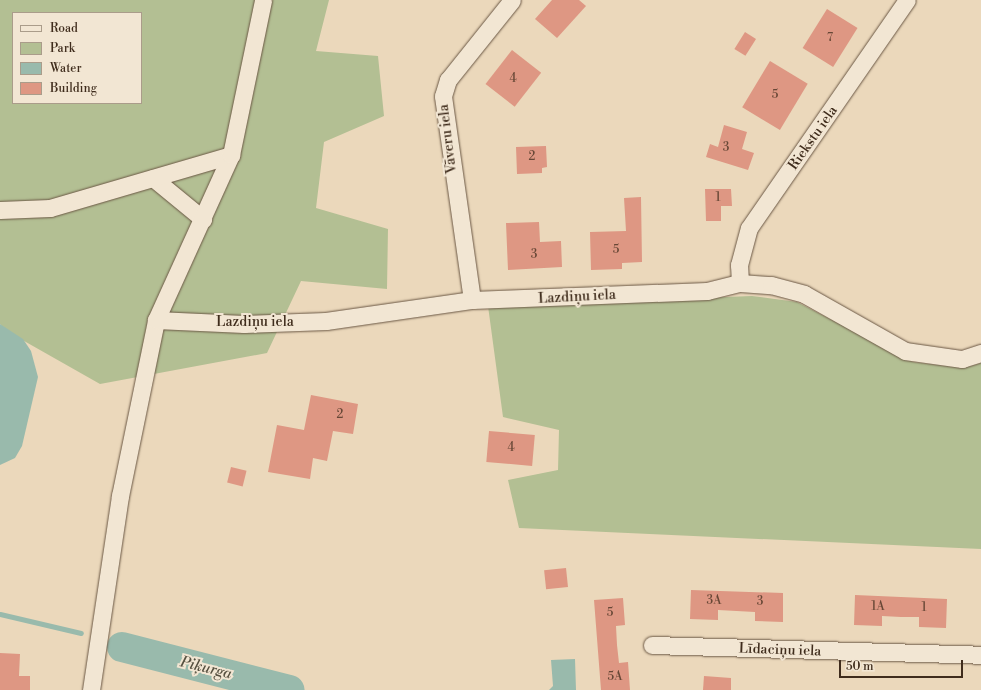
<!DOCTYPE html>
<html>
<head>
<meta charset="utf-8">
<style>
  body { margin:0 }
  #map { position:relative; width:981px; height:690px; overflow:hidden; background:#ebd8bb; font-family:"Libre Bodoni",serif }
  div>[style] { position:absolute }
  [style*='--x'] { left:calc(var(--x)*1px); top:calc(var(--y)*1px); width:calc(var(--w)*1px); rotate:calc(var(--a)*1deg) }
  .green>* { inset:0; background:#b3bf93 }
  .water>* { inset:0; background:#99baac }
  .stream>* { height:5px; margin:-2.5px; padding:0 2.5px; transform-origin:2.5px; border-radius:2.5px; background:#99baac }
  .river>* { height:30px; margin:-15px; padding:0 15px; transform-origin:15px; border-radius:15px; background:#99baac }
  .building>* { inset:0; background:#de9783; transform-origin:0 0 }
  .roads { filter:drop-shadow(0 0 1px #6a5744) drop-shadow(0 0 1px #6a5744) }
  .street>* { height:17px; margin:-8.5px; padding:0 8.5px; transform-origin:8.5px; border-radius:8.5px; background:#f2e6d3 }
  span { translate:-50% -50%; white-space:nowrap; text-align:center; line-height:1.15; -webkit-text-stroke:4px #f2e6d3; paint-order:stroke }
  .number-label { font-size:12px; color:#674736 }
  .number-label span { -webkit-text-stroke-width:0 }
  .street-label { font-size:14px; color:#3f2c1c }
  .water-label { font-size:15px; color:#565040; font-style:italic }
  .legend { position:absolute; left:12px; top:12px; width:130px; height:92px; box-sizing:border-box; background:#f2e6d3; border:1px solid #aa9c8a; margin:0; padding:5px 7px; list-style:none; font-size:12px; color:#3f2c1c }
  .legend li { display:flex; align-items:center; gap:8px; height:20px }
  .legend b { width:20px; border:1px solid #aa9c8a }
  .scale { position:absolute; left:839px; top:660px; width:124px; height:18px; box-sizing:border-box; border:2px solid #3f2c1c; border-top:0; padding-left:5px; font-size:12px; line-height:14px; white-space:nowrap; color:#3f2c1c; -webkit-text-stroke:3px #f2e6d3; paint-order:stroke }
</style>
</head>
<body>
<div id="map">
  <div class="green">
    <div style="clip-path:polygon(evenodd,0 0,329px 0,316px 51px,378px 56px,384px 116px,324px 142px,316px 208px,388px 229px,387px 289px,301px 281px,267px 353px,100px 384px,10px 333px,0 324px,0 0,13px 13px,141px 13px,141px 103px,13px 103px,13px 13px)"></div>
    <div style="clip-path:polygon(752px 296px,797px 302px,913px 362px,964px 368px,981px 363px,981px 549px,519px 528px,508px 480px,558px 470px,559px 430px,503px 417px,488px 306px)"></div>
  </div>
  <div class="water">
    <div style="clip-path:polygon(0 324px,23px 339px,31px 351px,38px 377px,22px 446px,15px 458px,0 465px)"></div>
    <div style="clip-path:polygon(575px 659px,576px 690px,549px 690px,553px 686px,551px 660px)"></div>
  </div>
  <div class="stream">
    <div style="--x:0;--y:614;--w:83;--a:13.2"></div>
  </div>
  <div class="river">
    <div style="--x:122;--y:647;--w:173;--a:14.4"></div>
  </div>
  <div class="building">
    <div style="clip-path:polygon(552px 0,579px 0,586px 6px,557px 38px,535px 19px)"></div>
    <div style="left:827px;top:9px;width:36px;height:46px;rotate:32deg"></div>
    <div style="left:745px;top:32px;width:13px;height:20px;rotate:32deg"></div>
    <div style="left:512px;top:50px;width:37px;height:43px;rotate:38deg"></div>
    <div style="left:770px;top:61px;width:44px;height:54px;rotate:31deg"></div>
    <div style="clip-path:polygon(724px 125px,747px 132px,742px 149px,754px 153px,748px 170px,706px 157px,710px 144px,718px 147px)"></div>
    <div style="clip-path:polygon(546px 146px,547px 167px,542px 168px,542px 173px,517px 174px,516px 147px)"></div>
    <div style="clip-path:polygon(705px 189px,731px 189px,732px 206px,721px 206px,721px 221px,706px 221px)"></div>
    <div style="clip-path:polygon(641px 197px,642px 262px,622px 263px,622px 269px,591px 270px,590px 232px,626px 231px,624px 198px)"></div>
    <div style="clip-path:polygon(539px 222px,540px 242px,561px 241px,562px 267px,508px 270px,506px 223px)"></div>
    <div style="clip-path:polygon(311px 395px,358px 404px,353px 434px,333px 431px,327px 461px,313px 458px,310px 479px,268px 472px,277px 425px,304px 430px)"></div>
    <div style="left:489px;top:431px;width:46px;height:31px;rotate:5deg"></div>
    <div style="left:231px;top:467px;width:16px;height:16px;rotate:14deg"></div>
    <div style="left:566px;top:568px;width:19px;height:22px;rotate:84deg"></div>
    <div style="clip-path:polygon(691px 590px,783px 593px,783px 622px,755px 621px,755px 612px,718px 610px,718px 620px,690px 619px)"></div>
    <div style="clip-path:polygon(855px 595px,947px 599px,946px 628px,919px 627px,919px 617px,901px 617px,882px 616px,882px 626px,854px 625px)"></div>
    <div style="clip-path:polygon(623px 598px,625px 625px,616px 626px,617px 645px,619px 663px,628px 662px,630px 690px,601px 690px,594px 600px)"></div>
    <div style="clip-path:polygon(0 653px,20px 654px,19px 676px,30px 676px,30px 690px,0 690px)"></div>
    <div style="clip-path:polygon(704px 676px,731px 678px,731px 690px,703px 690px)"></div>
  </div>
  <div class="roads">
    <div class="street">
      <div style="--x:153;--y:178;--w:65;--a:39.4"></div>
      <div style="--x:0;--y:210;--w:50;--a:-2.3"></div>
      <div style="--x:50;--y:208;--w:189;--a:-16.3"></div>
      <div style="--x:740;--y:283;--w:18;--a:-93"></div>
      <div style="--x:739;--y:265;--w:38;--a:-75"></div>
      <div style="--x:749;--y:228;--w:277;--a:-55.3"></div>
      <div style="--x:472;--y:300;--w:206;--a:-98.1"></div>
      <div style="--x:443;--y:96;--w:17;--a:-73"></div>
      <div style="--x:448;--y:80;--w:102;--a:-51.3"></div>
      <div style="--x:156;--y:320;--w:88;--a:2.6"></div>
      <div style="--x:244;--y:324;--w:82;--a:-2.1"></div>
      <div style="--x:326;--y:321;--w:148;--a:-8.2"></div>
      <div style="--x:472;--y:300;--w:235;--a:-2.2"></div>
      <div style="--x:707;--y:291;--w:34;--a:-14"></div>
      <div style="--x:740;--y:283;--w:31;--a:4"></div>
      <div style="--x:771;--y:285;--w:34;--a:15"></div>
      <div style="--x:804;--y:294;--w:116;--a:29.4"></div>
      <div style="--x:905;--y:351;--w:58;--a:8"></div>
      <div style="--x:962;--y:359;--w:20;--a:-18"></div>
      <div style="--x:652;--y:645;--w:329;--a:1.7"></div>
      <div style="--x:91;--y:690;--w:196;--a:-81.5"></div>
      <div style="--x:120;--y:496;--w:180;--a:-78.4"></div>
      <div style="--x:156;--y:320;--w:181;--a:-65.6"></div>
      <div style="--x:231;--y:155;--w:158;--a:-78.3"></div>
    </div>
  </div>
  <div class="number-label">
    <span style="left:830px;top:38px">7</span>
    <span style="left:513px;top:79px">4</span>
    <span style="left:775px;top:95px">5</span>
    <span style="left:726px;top:148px">3</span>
    <span style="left:532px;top:157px">2</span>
    <span style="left:718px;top:198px">1</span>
    <span style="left:616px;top:250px">5</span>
    <span style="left:534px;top:255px">3</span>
    <span style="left:340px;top:415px">2</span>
    <span style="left:511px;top:448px">4</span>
    <span style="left:714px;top:601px">3A</span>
    <span style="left:760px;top:602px">3</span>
    <span style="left:878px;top:607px">1A</span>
    <span style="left:924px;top:608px">1</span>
    <span style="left:610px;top:613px">5</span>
    <span style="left:615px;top:677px">5A</span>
  </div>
  <div class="street-label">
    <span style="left:813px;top:138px;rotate:-55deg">Riekstu iela</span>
    <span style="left:448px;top:139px;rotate:-97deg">Vāveru iela</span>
    <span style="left:577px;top:297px;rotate:-3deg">Lazdiņu iela</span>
    <span style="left:255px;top:322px">Lazdiņu iela</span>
    <span style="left:780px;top:650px;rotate:2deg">Līdaciņu iela</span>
  </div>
  <div class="water-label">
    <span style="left:206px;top:668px;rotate:14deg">Piķurga</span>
  </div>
  <ul class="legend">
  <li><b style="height:5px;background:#f2e6d3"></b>Road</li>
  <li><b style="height:11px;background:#b3bf93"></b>Park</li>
  <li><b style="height:11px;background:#99baac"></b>Water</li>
  <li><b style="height:11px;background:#de9783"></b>Building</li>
  </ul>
  <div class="scale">50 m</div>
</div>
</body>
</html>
